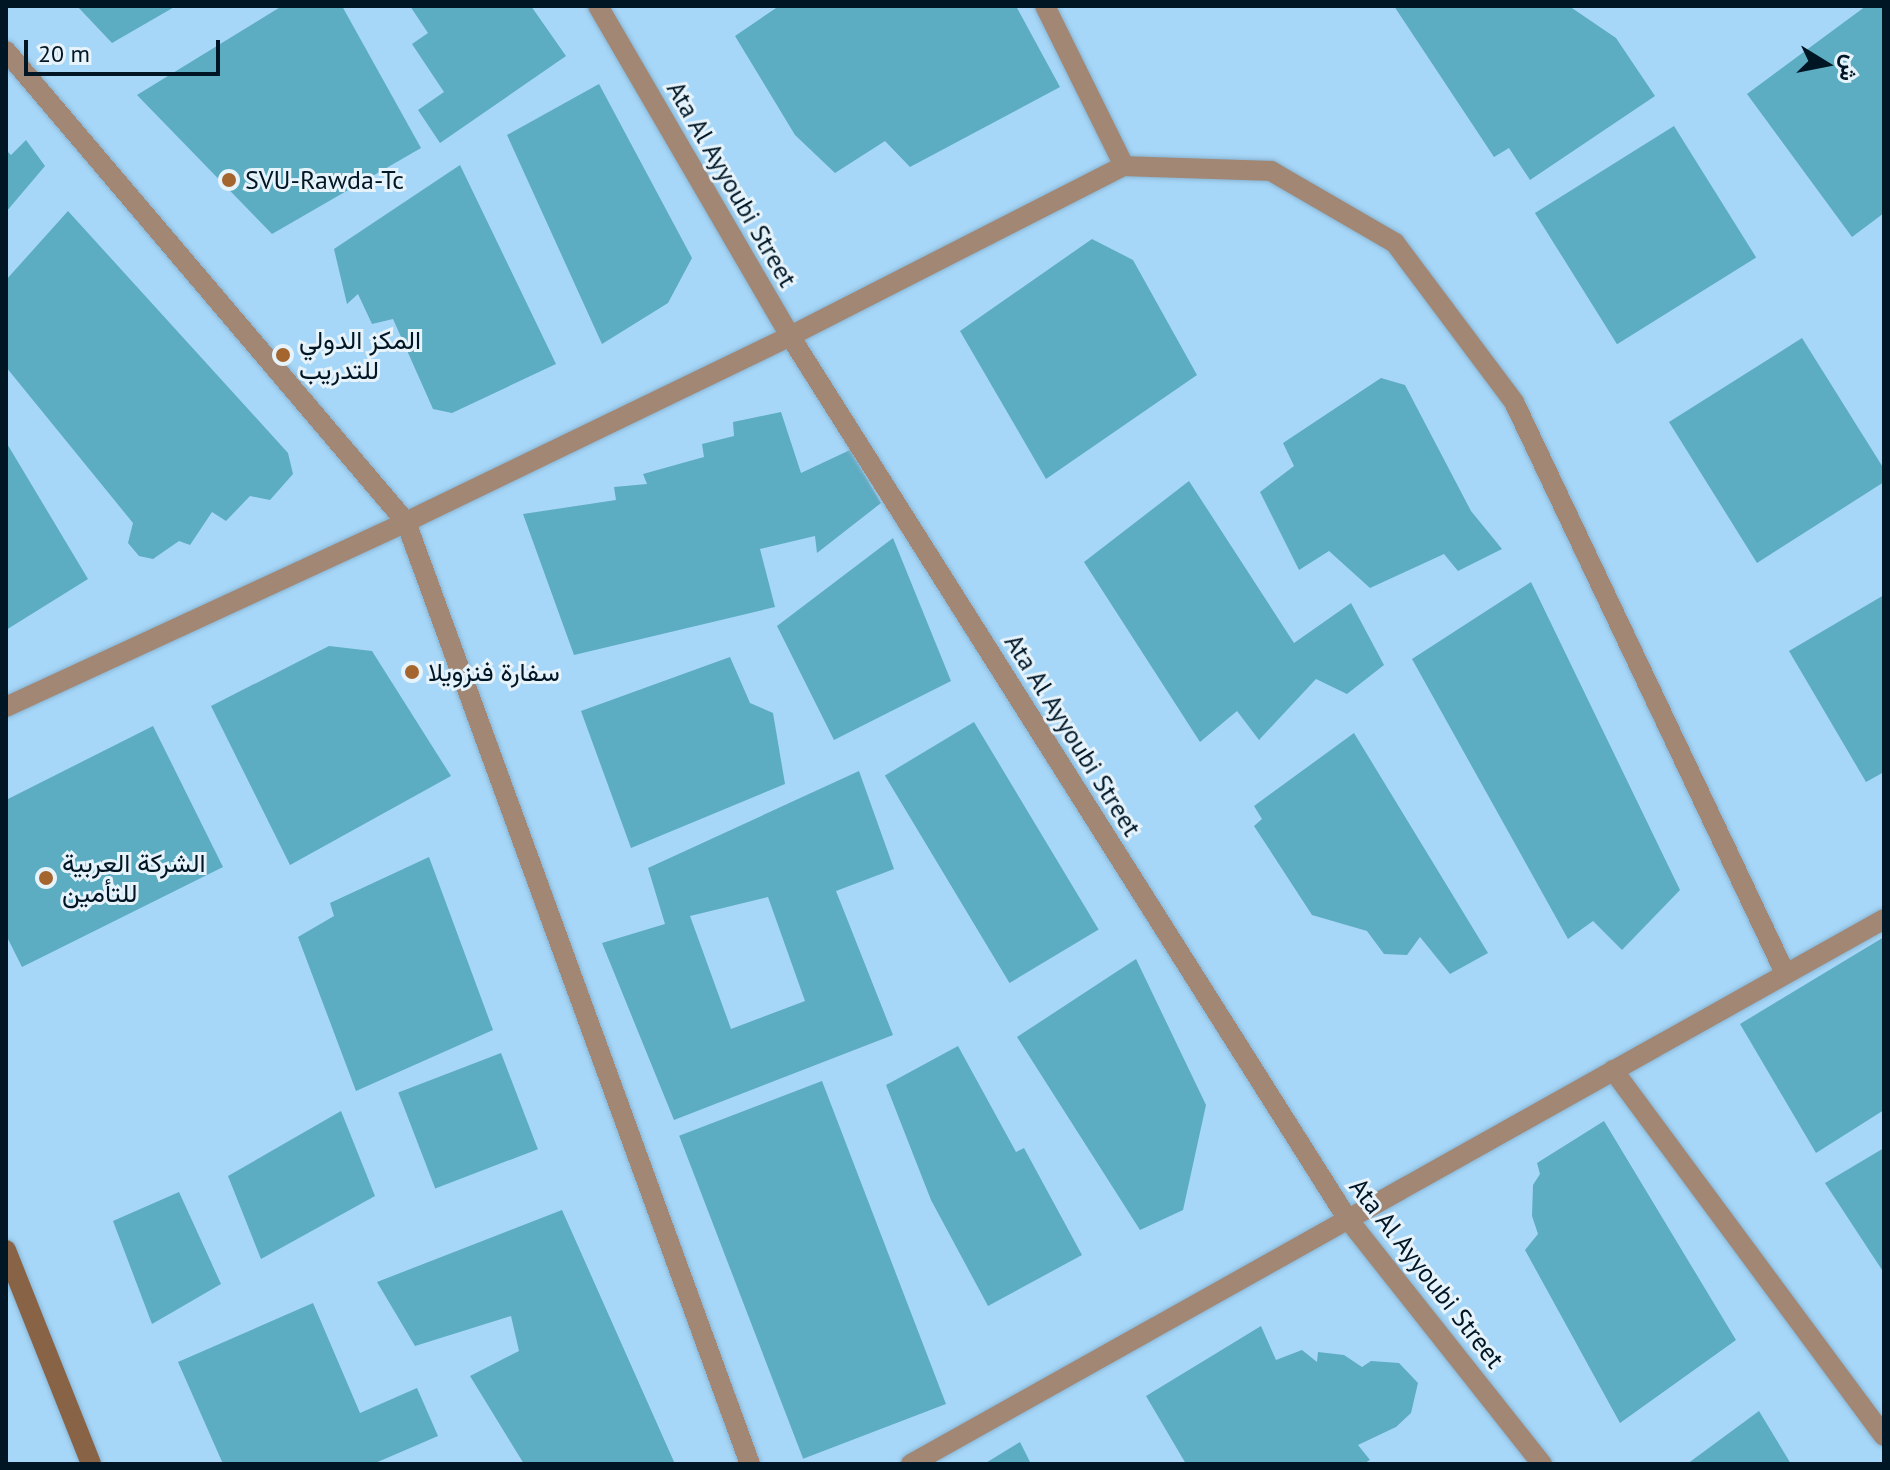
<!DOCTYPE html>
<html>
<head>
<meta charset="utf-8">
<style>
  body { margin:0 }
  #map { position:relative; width:1890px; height:1470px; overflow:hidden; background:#a7d7f8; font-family:"PT Sans",Vazirmatn,sans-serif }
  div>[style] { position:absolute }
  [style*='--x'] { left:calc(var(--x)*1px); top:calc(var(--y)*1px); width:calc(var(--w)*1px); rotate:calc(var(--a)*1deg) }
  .building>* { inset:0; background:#5cacc2; transform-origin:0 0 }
  .roads { filter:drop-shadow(0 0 2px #89b4d2) drop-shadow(0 0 2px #89b4d2) }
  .street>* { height:20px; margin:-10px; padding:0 10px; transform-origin:10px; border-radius:10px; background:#a18774 }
  .secondary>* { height:20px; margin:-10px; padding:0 10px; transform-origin:10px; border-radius:10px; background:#886346 }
  .dots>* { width:22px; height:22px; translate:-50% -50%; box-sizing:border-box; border:4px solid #e7f3fb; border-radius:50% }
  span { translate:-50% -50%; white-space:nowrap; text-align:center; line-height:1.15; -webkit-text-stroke:6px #e7f3fb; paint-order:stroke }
  .poi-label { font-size:26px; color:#001625 }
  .left { translate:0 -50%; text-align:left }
  .street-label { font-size:26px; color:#001625 }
  .frame { position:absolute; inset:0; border:8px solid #001625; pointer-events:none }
  .north { position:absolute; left:1786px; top:24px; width:80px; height:80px; -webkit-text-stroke:6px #e7f3fb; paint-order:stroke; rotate:100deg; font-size:22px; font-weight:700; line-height:32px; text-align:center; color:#001625 }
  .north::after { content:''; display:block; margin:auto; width:28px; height:36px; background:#001625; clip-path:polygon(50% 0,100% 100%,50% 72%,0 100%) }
  .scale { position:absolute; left:24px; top:40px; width:196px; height:36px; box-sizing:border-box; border:4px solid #001625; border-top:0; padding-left:10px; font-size:24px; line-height:28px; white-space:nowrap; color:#001625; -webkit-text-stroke:6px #e7f3fb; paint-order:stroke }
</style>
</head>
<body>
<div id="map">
  <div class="building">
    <div style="clip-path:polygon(77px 6px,176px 6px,112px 43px)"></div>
    <div style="clip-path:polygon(282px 6px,342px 6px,421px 148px,272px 234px,137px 95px)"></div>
    <div style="clip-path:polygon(410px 6px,531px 6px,566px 56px,440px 143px,418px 110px,444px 92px,412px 44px,428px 33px)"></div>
    <div style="clip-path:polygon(779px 6px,1016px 6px,1060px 87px,910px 167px,885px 141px,835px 173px,795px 135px,735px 36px)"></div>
    <div style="clip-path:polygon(1394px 6px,1569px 6px,1616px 38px,1655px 96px,1530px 180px,1509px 148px,1494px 157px)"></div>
    <div style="clip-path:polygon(1866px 6px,1884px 6px,1884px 213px,1852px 237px,1747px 94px)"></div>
    <div style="clip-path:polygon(599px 84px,692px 258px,668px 303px,602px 344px,507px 135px)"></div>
    <div style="left:1674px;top:126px;width:155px;height:164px;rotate:58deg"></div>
    <div style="clip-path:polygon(26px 140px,45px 166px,6px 212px,6px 150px,11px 155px)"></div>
    <div style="clip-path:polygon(460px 165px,556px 364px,452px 413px,433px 409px,393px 319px,372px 324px,358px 294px,347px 304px,334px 249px)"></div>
    <div style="clip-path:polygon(68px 211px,288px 453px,293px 474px,270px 500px,250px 496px,226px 521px,212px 512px,190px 545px,179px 541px,153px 559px,139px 556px,128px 543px,133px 523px,6px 367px,6px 280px)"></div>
    <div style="clip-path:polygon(1092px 239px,1133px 260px,1197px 375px,1046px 479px,960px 331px)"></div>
    <div style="clip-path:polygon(1802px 338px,1884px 469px,1884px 482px,1757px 563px,1669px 422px)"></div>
    <div style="clip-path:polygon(1381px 378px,1405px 385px,1471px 511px,1502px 549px,1458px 571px,1444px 554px,1370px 588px,1329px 551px,1299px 570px,1260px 492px,1294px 466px,1283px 443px)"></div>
    <div style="clip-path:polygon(781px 412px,801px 473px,850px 450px,881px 503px,817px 553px,815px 536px,760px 549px,775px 607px,574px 655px,523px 514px,616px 500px,614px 487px,647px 484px,643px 474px,704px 457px,702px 444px,734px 436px,733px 422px)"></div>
    <div style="clip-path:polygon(6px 442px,88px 579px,6px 630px)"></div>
    <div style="clip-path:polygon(1189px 481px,1294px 643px,1351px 603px,1384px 665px,1347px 694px,1316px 679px,1259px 740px,1237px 711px,1200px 742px,1084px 562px)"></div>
    <div style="clip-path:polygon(893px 538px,951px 681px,834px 740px,777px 626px)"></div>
    <div style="clip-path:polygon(1531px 582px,1680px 890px,1622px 950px,1593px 921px,1568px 939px,1412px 659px)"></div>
    <div style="clip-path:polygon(1884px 595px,1884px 772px,1866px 782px,1789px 651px)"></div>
    <div style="clip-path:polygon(329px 646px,372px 651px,451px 776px,290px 865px,211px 706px)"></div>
    <div style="clip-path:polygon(730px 657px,750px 703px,773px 713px,785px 784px,631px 848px,581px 711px)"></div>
    <div style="left:974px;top:722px;width:242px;height:104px;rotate:59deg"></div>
    <div style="clip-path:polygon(153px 726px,223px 867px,22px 967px,6px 935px,6px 800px)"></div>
    <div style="clip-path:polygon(1354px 733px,1488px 953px,1450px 974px,1420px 937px,1407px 955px,1384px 954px,1367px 931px,1312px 915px,1254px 826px,1262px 819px,1254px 806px)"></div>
    <div style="clip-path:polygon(evenodd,859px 771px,894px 869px,836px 891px,893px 1035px,674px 1120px,602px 943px,665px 924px,648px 868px,859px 771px,768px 897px,805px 1001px,731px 1029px,690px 916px,768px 897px)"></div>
    <div style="clip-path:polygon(429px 857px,493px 1030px,356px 1091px,298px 937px,334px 916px,330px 903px)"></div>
    <div style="clip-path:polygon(1884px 937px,1884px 1110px,1816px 1153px,1740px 1024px)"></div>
    <div style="clip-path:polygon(1136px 959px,1206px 1105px,1183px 1210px,1140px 1230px,1017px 1037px)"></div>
    <div style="clip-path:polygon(958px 1046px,1016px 1152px,1024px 1148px,1082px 1255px,988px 1306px,931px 1200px,886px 1085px)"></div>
    <div style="left:501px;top:1053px;width:103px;height:110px;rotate:69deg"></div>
    <div style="left:822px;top:1081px;width:346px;height:153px;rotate:69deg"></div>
    <div style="clip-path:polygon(341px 1111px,375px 1196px,261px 1259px,228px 1176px)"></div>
    <div style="clip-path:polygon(1604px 1121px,1736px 1340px,1620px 1423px,1525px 1250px,1538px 1234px,1532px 1216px,1533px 1185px,1540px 1174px,1537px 1163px)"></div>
    <div style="clip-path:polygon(1884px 1148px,1884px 1273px,1825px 1183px)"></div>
    <div style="clip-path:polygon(179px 1192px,221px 1284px,152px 1324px,113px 1221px)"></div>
    <div style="clip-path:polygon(562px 1210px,675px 1464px,524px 1464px,470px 1376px,519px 1351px,511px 1316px,415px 1346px,377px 1282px)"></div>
    <div style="clip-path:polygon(313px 1303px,360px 1413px,417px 1388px,438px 1436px,373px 1464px,223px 1464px,178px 1362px)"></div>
    <div style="clip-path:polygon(1261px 1326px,1276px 1360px,1302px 1350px,1317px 1362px,1318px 1352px,1344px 1355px,1362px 1367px,1371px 1361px,1399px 1363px,1418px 1383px,1411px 1413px,1396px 1427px,1358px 1445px,1370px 1460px,1363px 1464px,1186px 1464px,1146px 1396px)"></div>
    <div style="clip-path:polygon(1759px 1411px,1791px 1464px,1687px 1464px)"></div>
    <div style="clip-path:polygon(1020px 1442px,1031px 1464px,984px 1464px)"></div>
  </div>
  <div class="roads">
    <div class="street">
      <div style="--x:598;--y:6;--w:382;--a:59.8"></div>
      <div style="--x:790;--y:336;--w:1043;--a:57.73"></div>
      <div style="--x:1347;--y:1218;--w:314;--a:51.6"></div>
      <div style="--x:1045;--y:6;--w:178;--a:63.7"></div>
      <div style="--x:6;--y:51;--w:618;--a:49.66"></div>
      <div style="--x:406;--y:522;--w:1003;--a:69.94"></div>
      <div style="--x:6;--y:707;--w:441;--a:-24.8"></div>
      <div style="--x:406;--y:522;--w:427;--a:-25.8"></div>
      <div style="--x:790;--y:336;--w:375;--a:-27"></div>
      <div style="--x:1124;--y:166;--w:147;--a:1.9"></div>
      <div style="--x:1271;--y:171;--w:143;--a:30.1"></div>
      <div style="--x:1395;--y:243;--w:199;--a:53.2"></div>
      <div style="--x:1514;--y:402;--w:632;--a:64.61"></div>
      <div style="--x:1613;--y:1070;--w:455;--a:53.5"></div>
      <div style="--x:911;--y:1464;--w:1115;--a:-29.25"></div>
    </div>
    <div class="secondary">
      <div style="--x:6;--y:1250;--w:230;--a:68.3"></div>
    </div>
  </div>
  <div class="dots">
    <div style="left:229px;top:180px;background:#a5652e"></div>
    <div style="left:283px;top:355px;background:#a5652e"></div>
    <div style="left:412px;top:672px;background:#a5652e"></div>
    <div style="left:46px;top:878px;background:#a5652e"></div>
  </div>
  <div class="poi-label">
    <span class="left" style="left:245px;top:180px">SVU-Rawda-Tc</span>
    <span class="left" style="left:299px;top:355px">المكز الدولي<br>للتدريب</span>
    <span class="left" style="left:428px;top:672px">سفارة فنزويلا</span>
    <span class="left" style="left:62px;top:878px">الشركة العربية<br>للتأمين</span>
  </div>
  <div class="street-label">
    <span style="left:732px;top:184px;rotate:60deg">Ata Al Ayyoubi Street</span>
    <span style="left:1073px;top:735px;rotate:58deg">Ata Al Ayyoubi Street</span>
    <span style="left:1427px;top:1273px;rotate:52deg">Ata Al Ayyoubi Street</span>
  </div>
  <div class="frame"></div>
  <div class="north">ش</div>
  <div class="scale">20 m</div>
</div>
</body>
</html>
